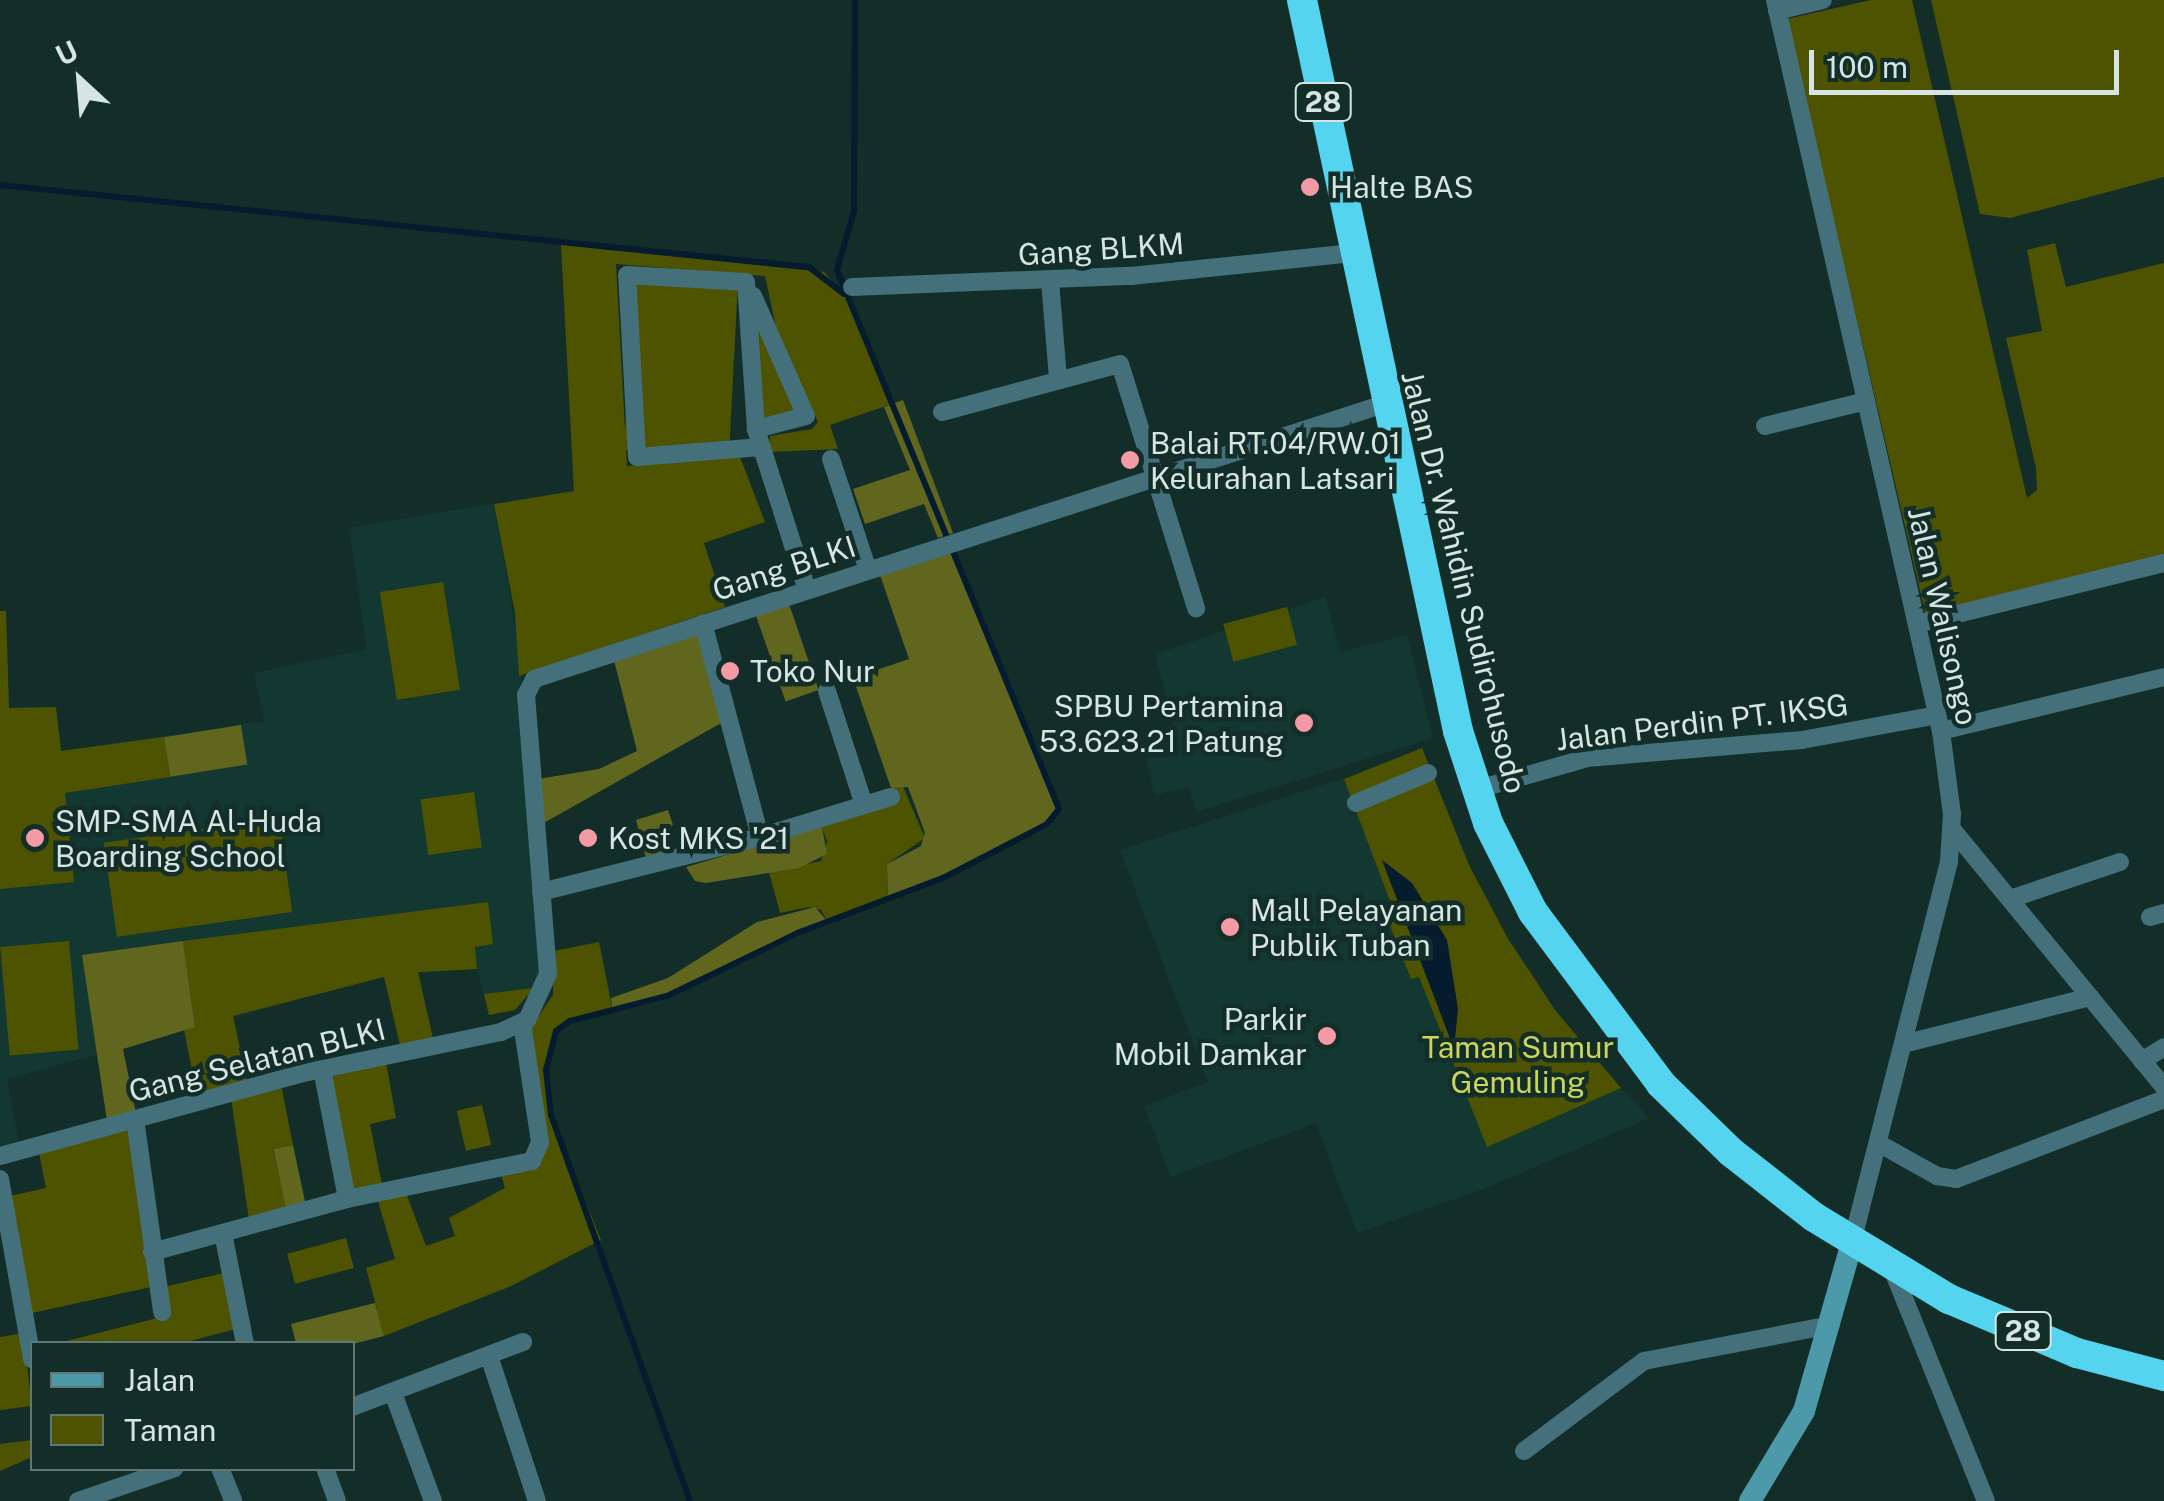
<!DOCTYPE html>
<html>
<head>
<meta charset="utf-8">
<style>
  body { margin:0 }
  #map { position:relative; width:2164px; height:1501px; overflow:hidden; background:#132e29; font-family:"Public Sans",sans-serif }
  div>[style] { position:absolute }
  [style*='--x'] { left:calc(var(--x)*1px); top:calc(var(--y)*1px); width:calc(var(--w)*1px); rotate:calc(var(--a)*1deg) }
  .built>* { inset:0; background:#123831 }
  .green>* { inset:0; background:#4e5301; transform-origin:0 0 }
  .forest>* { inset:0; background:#61661e; transform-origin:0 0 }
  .water>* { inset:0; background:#051b2e }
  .stream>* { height:6px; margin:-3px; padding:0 3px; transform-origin:3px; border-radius:3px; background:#051b2e }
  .street>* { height:18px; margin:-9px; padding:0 9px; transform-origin:9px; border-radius:9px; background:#43707b }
  .secondary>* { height:22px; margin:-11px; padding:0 11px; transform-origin:11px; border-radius:11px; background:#4c99aa }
  .highway>* { height:30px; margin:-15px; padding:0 15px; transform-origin:15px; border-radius:15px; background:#54d4ef }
  .dots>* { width:28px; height:28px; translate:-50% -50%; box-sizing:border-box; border:5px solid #132e29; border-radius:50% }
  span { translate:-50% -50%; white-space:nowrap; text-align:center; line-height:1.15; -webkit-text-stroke:9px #132e29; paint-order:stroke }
  .shield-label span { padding:2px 8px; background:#132e29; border:2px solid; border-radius:8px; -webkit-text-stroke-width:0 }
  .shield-label { font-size:28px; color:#d6e5e2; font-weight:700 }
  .poi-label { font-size:30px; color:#d6e5e2 }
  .left { translate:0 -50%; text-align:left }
  .right { translate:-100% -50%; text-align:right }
  .street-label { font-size:30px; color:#d6e5e2 }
  .park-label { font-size:30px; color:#cbd559 }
  .legend { position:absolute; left:30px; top:1341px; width:325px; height:130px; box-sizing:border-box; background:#132e29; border:2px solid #617773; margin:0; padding:12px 18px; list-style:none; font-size:30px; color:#d6e5e2 }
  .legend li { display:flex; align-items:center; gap:20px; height:50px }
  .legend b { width:50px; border:2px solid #617773 }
  .north { position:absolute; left:30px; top:30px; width:100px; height:100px; -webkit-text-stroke:8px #132e29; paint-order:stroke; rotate:334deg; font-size:28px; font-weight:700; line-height:40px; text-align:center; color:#d6e5e2 }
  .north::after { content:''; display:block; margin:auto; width:35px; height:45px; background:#d6e5e2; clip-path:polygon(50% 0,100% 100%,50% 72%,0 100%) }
  .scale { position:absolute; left:1809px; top:50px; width:310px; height:45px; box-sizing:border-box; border:5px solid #d6e5e2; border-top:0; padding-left:12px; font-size:30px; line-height:35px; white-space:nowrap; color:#d6e5e2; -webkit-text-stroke:8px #132e29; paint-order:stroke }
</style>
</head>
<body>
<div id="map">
  <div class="built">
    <div style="clip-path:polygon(494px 503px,519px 648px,541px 980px,515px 1010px,489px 1015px,477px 969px,385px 976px,7px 1079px,19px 1143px,0 1147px,0 611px,6px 611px,9px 708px,56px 707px,61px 751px,264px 721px,254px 673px,367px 649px,349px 528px)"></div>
    <div style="clip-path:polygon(1325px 597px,1340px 652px,1407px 635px,1433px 738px,1196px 812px,1189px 787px,1155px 795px,1146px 759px,1180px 749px,1155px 654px)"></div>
    <div style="clip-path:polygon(1344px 778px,1391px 905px,1384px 908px,1411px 979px,1419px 976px,1487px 1146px,1621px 1088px,1649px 1118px,1484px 1189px,1357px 1233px,1316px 1123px,1171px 1177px,1144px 1106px,1208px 1082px,1120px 850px)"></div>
  </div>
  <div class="green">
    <div style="clip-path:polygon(1871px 0,1912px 0,2027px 498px,2037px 490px,2036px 468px,2006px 338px,2042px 331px,2027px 250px,2055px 243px,2066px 287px,2164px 263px,2164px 558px,1926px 616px,1787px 19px)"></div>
    <div style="clip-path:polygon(1931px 0,2164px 0,2164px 177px,2010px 218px,1980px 214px)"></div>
    <div style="clip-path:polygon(561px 245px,824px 272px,850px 302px,895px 403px,830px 425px,838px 449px,769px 452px,770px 436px,812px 429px,818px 422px,776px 327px,765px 276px,616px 264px,627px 466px,740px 457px,765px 522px,704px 543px,725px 607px,519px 676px,515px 613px,494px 504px,574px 491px)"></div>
    <div style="left:633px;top:280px;width:105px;height:170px;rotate:3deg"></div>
    <div style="clip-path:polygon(757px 325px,796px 413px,763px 418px)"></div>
    <div style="left:443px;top:582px;width:109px;height:64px;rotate:81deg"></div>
    <div style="left:1287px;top:607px;width:39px;height:66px;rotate:75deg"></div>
    <div style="clip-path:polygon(0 611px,6px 611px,9px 708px,56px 707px,61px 751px,164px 737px,170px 777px,65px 793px,74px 882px,0 889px)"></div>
    <div style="clip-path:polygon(1422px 748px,1469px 865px,1507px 937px,1555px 1010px,1621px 1088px,1487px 1147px,1419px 977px,1411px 979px,1383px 908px,1391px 904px,1344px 779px)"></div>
    <div style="clip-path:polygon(902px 784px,925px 838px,887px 864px,888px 900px,828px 922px,821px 910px,809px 907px,780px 913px,769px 872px,821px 861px,827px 842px,822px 827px,896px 802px,891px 788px)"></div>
    <div style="left:474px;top:792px;width:56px;height:54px;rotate:82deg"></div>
    <div style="left:279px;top:818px;width:95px;height:177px;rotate:82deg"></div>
    <div style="clip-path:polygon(488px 902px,493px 944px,475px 947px,477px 969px,418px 972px,433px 1038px,400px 1045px,384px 977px,233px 1016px,247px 1081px,197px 1095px,184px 1030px,195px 1026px,183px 941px)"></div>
    <div style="left:69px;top:941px;width:109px;height:69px;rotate:85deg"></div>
    <div style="clip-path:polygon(599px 942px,613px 1012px,560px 1027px,546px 1070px,551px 1116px,601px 1240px,511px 1286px,384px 1336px,366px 1268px,395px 1259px,377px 1198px,406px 1193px,426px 1246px,455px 1236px,449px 1218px,505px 1188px,501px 1174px,541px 1163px,547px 1138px,530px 1029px,553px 995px,554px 951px)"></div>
    <div style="clip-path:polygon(534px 988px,515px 1010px,489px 1015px,484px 994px)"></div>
    <div style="clip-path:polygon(386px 1062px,396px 1118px,370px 1124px,382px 1185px,352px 1192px,329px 1073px)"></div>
    <div style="clip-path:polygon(281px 1085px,293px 1145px,273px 1150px,287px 1209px,249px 1220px,231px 1098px)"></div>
    <div style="left:482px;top:1105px;width:41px;height:26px;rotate:77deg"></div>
    <div style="clip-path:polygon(128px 1130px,151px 1287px,32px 1313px,10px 1196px,46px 1188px,39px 1153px)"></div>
    <div style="left:346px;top:1238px;width:31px;height:61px;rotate:75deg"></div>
    <div style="clip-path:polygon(224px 1273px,236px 1329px,182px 1343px,55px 1344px,169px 1315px,164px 1287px)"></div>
    <div style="clip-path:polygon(23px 1333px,32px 1406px,0 1410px,0 1337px)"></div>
    <div style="clip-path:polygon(32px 1440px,32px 1457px,0 1471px,0 1444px)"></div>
  </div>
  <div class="forest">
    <div style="clip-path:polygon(903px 400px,953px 533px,938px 538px,924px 504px,865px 524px,853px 489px,910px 470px,884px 407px)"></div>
    <div style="clip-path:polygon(955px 551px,1059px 809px,1047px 824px,985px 858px,888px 900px,887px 864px,921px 846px,925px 833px,908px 787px,891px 788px,853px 678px,909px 659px,880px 575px)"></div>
    <div style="left:789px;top:604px;width:91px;height:35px;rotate:71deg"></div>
    <div style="clip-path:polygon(698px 633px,723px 722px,542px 824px,538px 779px,599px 769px,637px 751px,614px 660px)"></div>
    <div style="left:241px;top:725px;width:40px;height:78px;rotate:81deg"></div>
    <div style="clip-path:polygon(668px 810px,673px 825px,662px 829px,671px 856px,647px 862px,636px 820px)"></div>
    <div style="clip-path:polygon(822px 827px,827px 854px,799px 868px,706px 883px,695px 881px,686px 867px)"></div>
    <div style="clip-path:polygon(815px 907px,828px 922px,667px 996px,613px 1012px,611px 998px,668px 978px,757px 922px)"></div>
    <div style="clip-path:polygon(183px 941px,195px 1027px,123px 1049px,136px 1113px,107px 1121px,82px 955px)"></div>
    <div style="left:293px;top:1145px;width:60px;height:20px;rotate:78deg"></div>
    <div style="clip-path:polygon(375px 1303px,384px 1336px,353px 1344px,296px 1343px,291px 1324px)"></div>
  </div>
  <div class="water">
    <div style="clip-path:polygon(1382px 860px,1412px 883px,1447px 940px,1458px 1009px,1454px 1049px)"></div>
  </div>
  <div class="stream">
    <div style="--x:0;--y:185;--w:813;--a:5.79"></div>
    <div style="--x:809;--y:267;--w:44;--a:37.6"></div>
    <div style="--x:690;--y:1501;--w:410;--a:-109.8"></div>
    <div style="--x:551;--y:1115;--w:45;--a:-96.3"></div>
    <div style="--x:546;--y:1070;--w:40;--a:-75.6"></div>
    <div style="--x:556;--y:1031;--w:17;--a:-36"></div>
    <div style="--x:570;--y:1021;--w:100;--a:-14.5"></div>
    <div style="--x:667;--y:996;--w:148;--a:-25.7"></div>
    <div style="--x:800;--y:932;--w:153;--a:-20.7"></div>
    <div style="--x:943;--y:878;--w:117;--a:-27.4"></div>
    <div style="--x:1047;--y:824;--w:19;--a:-51"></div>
    <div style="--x:1059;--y:809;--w:583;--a:-112.39"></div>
    <div style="--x:837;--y:270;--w:61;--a:-73.9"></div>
    <div style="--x:854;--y:211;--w:211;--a:-89.7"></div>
  </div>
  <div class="street">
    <div style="--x:1775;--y:0;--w:750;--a:77.21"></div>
    <div style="--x:1941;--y:731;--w:84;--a:82.5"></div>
    <div style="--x:1952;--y:814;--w:48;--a:93.6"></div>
    <div style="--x:1949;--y:862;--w:393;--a:104.3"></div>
    <div style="--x:1777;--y:11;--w:47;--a:-13.4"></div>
    <div style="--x:1050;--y:281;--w:98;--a:85.3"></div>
    <div style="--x:852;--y:287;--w:279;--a:-2.3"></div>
    <div style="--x:1131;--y:276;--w:223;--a:-5.9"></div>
    <div style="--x:753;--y:296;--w:131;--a:66.2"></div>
    <div style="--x:806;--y:416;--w:52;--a:165.4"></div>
    <div style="--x:942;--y:412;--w:184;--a:-15.1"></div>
    <div style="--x:1120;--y:364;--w:256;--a:72.7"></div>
    <div style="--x:1765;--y:426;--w:104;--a:-13.9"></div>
    <div style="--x:761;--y:447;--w:124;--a:175.4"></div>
    <div style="--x:637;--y:457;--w:182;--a:-93.1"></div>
    <div style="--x:627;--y:275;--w:119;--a:3.4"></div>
    <div style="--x:746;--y:282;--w:147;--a:86.1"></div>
    <div style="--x:756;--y:429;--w:169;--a:72.4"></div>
    <div style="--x:831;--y:459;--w:117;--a:71.6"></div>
    <div style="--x:1917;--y:624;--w:254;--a:-13.9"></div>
    <div style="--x:827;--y:691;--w:120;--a:72"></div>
    <div style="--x:1941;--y:731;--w:229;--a:-13.6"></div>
    <div style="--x:1475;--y:790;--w:116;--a:-15.9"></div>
    <div style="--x:1587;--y:758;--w:216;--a:-4.8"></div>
    <div style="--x:1802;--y:740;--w:137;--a:-10.5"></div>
    <div style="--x:1356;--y:803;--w:78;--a:-22.6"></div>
    <div style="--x:1952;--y:829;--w:334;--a:50.6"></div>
    <div style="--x:760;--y:837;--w:137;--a:-17"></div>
    <div style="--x:541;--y:892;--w:226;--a:-14.1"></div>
    <div style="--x:760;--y:837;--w:221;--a:-104.9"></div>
    <div style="--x:2010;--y:899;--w:116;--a:-18.6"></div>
    <div style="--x:2150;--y:917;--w:15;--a:-16"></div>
    <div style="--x:1903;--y:1044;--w:193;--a:-14.1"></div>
    <div style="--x:2142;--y:1061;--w:26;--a:-32"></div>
    <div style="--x:322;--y:1069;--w:132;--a:79.1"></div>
    <div style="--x:135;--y:1119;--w:195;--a:82"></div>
    <div style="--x:1878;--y:1143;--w:68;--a:29.2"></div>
    <div style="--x:1937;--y:1176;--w:19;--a:9"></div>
    <div style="--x:1956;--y:1179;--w:223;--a:-21"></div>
    <div style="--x:0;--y:1156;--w:319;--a:-15.3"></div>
    <div style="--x:308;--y:1072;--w:197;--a:-11.7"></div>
    <div style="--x:501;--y:1032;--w:29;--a:-25"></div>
    <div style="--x:527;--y:1020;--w:51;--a:-65.5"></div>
    <div style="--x:548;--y:974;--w:280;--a:-94.5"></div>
    <div style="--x:526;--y:695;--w:18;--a:-63"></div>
    <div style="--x:534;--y:679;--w:893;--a:-17.93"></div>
    <div style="--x:0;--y:1179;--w:183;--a:79.9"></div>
    <div style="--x:223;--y:1233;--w:113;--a:78.8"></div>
    <div style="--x:152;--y:1252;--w:202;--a:-15.2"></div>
    <div style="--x:347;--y:1199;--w:189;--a:-11.6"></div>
    <div style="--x:532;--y:1161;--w:21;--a:-67"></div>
    <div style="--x:540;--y:1142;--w:120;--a:-98.6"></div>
    <div style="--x:1891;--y:1266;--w:253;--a:68"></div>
    <div style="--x:489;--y:1356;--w:153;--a:71.7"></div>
    <div style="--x:393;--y:1393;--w:115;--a:69.7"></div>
    <div style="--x:352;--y:1407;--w:183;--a:-20.8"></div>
    <div style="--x:1524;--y:1451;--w:150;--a:-36.9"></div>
    <div style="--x:1644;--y:1361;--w:190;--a:-10.9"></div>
    <div style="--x:220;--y:1468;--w:35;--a:68"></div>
    <div style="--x:325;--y:1468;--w:35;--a:70"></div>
    <div style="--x:78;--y:1501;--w:102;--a:-18.8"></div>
  </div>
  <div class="secondary">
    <div style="--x:1750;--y:1501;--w:105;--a:-59"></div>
    <div style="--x:1804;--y:1411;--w:175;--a:-74.1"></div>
  </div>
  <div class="highway">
    <div style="--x:1302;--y:0;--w:747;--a:77.95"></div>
    <div style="--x:1458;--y:731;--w:97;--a:71.9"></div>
    <div style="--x:1488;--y:823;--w:100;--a:63.2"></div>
    <div style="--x:1533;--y:912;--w:214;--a:53.3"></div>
    <div style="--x:1661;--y:1084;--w:98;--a:44.2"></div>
    <div style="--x:1731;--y:1152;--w:105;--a:38.1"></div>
    <div style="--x:1814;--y:1217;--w:158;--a:31.3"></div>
    <div style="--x:1949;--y:1299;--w:139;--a:22.9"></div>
    <div style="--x:2077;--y:1353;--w:90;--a:14.8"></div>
  </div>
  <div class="dots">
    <div style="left:1310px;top:187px;background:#f49aa4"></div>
    <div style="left:1130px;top:460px;background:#f49aa4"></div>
    <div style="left:730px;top:671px;background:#f49aa4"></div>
    <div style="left:1304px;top:723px;background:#f49aa4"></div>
    <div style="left:35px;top:838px;background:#f49aa4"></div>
    <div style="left:588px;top:838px;background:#f49aa4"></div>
    <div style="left:1230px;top:927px;background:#f49aa4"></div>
    <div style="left:1327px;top:1036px;background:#f49aa4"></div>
  </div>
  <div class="shield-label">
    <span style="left:1323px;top:102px">28</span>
    <span style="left:2023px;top:1331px">28</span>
  </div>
  <div class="poi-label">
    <span class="left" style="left:1330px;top:187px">Halte BAS</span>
    <span class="left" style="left:1150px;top:460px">Balai RT.04/RW.01<br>Kelurahan Latsari</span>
    <span class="left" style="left:750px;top:671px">Toko Nur</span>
    <span class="right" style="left:1284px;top:723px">SPBU Pertamina<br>53.623.21 Patung</span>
    <span class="left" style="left:55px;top:838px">SMP-SMA Al-Huda<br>Boarding School</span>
    <span class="left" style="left:608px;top:838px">Kost MKS '21</span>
    <span class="left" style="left:1250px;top:927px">Mall Pelayanan<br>Publik Tuban</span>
    <span class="right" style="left:1307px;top:1036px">Parkir<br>Mobil Damkar</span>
  </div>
  <div class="street-label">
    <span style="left:1101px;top:249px;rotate:-4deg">Gang BLKM</span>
    <span style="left:784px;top:568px;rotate:-18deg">Gang BLKI</span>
    <span style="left:1464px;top:582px;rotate:76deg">Jalan Dr. Wahidin Sudirohusodo</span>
    <span style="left:1943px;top:616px;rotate:77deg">Jalan Walisongo</span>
    <span style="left:1702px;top:722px;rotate:-7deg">Jalan Perdin PT. IKSG</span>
    <span style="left:257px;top:1060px;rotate:-14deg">Gang Selatan BLKI</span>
  </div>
  <div class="park-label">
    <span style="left:1518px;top:1064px">Taman Sumur<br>Gemuling</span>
  </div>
  <ul class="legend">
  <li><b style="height:12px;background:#4c99aa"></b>Jalan</li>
  <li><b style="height:28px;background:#4e5301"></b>Taman</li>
  </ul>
  <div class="north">U</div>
  <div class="scale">100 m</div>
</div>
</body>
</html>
